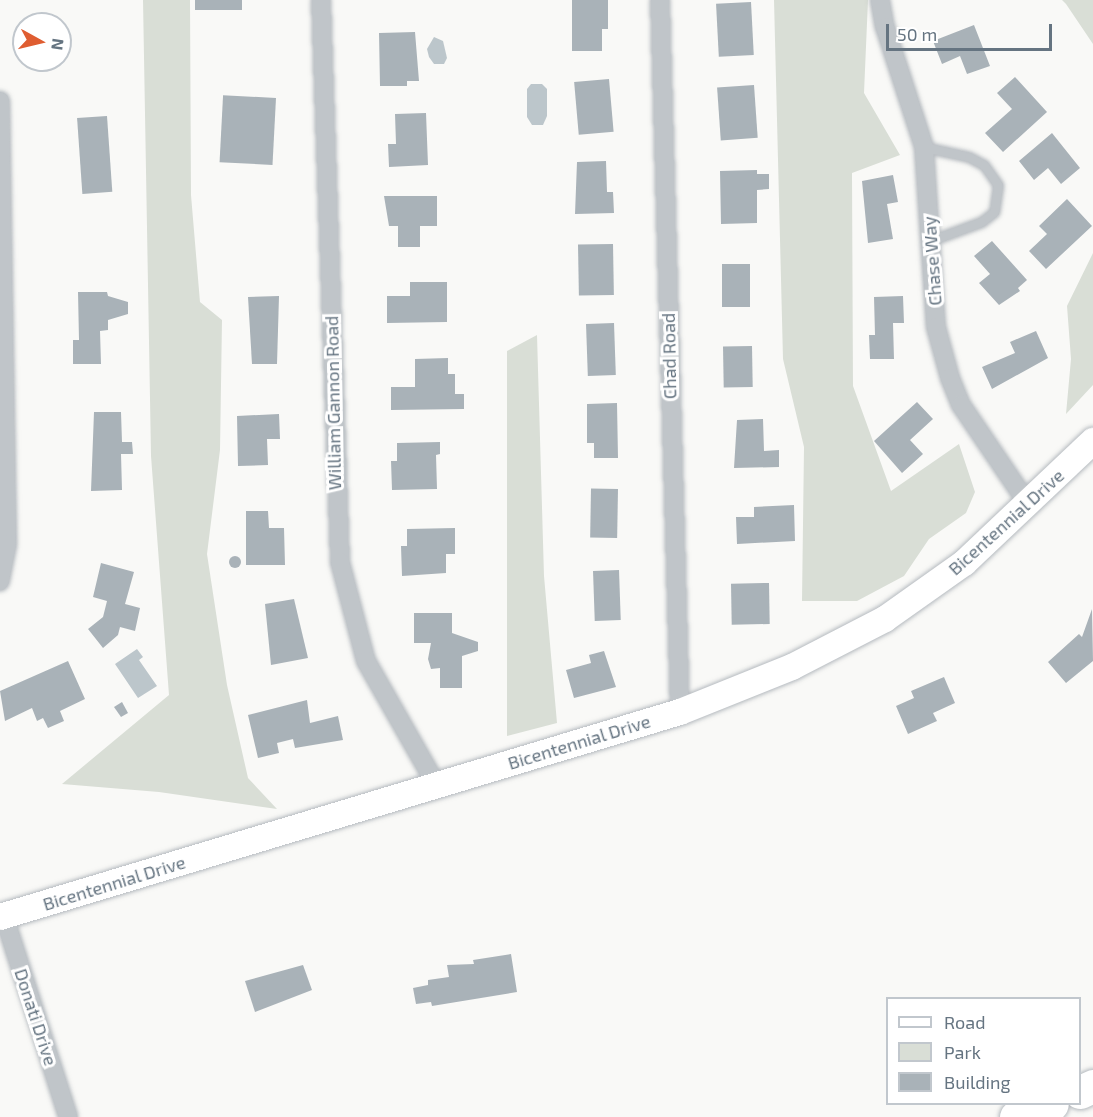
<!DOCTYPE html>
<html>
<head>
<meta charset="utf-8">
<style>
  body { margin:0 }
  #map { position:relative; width:1093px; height:1117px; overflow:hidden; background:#f9f9f7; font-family:"Exo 2",sans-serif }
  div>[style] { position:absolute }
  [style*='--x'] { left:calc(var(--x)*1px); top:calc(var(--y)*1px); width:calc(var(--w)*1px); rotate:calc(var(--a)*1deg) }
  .green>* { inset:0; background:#d9ded6 }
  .water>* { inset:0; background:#bcc6cb }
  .building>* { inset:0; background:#a9b2b8; transform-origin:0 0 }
  .round { border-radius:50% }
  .roads { filter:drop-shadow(0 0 2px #b5babf) drop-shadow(0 0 2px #b5babf) }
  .lane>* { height:9px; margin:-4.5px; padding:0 4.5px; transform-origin:4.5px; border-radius:4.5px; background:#c0c5c9 }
  .street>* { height:18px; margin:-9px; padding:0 9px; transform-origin:9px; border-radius:9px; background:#c0c5c9 }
  .secondary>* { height:26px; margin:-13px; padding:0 13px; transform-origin:13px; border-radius:13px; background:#fff }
  .highway>* { height:33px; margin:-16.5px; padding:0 16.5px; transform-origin:16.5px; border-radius:16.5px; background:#fff }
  span { translate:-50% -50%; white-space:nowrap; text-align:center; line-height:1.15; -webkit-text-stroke:6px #fff; paint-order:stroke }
  .street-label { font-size:18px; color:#657481 }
  .legend { position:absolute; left:886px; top:997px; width:195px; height:108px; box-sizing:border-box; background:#fff; border:2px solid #c1c7cd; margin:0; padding:8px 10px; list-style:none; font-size:18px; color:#657481 }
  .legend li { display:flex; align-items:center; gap:12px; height:30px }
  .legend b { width:30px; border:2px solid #c1c7cd }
  .north { position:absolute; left:12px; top:12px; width:60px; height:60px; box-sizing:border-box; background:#fff; border:2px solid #c1c7cd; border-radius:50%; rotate:98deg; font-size:16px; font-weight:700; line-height:24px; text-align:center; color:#657481 }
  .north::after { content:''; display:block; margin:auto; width:21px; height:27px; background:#df5d31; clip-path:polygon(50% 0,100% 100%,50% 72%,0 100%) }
  .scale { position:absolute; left:886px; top:24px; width:166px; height:27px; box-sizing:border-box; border:3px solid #657481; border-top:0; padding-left:8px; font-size:18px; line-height:21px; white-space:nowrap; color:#657481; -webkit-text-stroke:4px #fff; paint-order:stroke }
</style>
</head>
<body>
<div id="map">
  <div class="green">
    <div style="clip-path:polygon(143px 0,190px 0,191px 195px,200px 302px,222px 320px,220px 450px,207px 554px,227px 685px,248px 778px,277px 809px,159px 792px,62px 784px,169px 695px,151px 456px)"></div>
    <div style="clip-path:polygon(774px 0,868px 0,864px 93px,900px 155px,852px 173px,853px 386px,891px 491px,959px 444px,975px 492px,966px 513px,929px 539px,904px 576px,857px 601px,802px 601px,804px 447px,783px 359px)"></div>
    <div style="clip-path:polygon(1062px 0,1093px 0,1093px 44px,1066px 4px)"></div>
    <div style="clip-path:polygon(1093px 253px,1093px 385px,1066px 414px,1071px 359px,1067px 306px)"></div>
    <div style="clip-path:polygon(537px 335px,544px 576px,557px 723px,507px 736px,507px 351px)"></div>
  </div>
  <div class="water">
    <div style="clip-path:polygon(434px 37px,443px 41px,447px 58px,444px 64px,434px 64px,429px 57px,427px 49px)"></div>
    <div style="clip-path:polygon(531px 84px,542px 84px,547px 89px,547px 116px,543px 125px,532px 125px,527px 117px,527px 89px)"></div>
    <div style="clip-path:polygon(137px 649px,143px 657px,139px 660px,157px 686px,138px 698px,115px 664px)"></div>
  </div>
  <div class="building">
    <div style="left:195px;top:0;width:47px;height:10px"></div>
    <div style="clip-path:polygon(572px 0,608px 0,608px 29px,602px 29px,602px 51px,572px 51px)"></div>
    <div style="left:751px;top:2px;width:53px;height:35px;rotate:87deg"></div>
    <div style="clip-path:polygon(974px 25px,990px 66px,967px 74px,960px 56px,942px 64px,933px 41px)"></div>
    <div style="clip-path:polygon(415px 32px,419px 81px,407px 81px,407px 86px,380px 86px,379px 33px)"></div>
    <div style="clip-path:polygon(1015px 77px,1047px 112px,1003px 152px,985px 133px,1012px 109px,997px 93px)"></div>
    <div style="left:609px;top:79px;width:53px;height:35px;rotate:85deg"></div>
    <div style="left:754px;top:85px;width:53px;height:37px;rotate:86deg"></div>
    <div style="left:276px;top:98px;width:67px;height:53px;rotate:93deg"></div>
    <div style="clip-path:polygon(426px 113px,428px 165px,389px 167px,388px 144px,396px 144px,395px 114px)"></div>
    <div style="left:107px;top:116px;width:76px;height:30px;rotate:86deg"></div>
    <div style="clip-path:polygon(1052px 133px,1080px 168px,1061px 184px,1048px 168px,1034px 180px,1019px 161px)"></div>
    <div style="clip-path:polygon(606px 161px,607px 192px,613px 192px,614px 213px,575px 214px,577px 162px)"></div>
    <div style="clip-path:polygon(757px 170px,757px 174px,769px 174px,769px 189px,757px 190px,757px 223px,721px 224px,720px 171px)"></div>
    <div style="clip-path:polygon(893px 175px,898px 202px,887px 204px,893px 239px,868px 243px,862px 181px)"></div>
    <div style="clip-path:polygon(384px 196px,437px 196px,437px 226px,420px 226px,420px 247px,398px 247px,398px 226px,389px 226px)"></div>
    <div style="clip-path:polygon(1067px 199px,1092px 226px,1046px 269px,1029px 251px,1047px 234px,1039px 226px)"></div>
    <div style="clip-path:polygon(992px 241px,1027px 280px,1018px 288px,1020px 291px,999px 305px,979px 283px,990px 274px,974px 256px)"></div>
    <div style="left:613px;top:244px;width:51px;height:35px;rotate:89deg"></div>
    <div style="left:722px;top:264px;width:28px;height:43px"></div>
    <div style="clip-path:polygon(410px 282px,447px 282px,447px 322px,387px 323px,387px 296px,410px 296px)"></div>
    <div style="clip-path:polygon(78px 292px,107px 292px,108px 296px,128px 302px,128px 314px,108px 320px,108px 330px,100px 331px,101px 364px,73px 364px,73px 340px,79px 340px)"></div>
    <div style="clip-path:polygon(279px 296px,277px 364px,252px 364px,248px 297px)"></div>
    <div style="clip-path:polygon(903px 296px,904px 323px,893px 323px,894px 359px,870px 359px,869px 335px,875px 335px,874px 297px)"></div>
    <div style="left:614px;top:323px;width:52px;height:28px;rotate:88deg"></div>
    <div style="clip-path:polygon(1036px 331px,1048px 358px,992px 389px,982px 367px,1015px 353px,1010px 342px)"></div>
    <div style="left:752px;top:346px;width:41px;height:29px;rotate:89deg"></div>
    <div style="clip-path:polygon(448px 358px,448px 374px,455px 374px,455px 394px,464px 394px,464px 409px,391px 410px,391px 387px,415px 387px,415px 359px)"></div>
    <div style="clip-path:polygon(917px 402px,933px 419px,910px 440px,923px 454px,902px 473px,874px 441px)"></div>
    <div style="clip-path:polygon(617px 403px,618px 458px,594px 458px,594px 443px,587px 443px,587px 404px)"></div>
    <div style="clip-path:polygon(94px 412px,121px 412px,122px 442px,132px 442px,133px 454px,121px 454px,122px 490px,91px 491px)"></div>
    <div style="clip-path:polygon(279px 414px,280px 439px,267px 439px,268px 465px,238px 466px,237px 416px)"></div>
    <div style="clip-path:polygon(763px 419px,764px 451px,779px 450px,779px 467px,734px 468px,737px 420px)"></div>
    <div style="clip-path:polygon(440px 442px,440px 454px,436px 455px,437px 489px,392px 490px,391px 461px,397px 461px,397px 443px)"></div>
    <div style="left:618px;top:489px;width:49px;height:27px;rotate:91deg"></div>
    <div style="clip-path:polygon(794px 505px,795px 541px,737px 544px,736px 517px,754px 517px,754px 507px)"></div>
    <div style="clip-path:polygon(246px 511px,268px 511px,269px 528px,284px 528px,285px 565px,246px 565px)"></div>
    <div style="clip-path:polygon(455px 528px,455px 554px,446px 554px,446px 573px,402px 576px,401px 546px,407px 546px,407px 529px)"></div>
    <div class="round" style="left:229px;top:556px;width:12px;height:12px"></div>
    <div style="clip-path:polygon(101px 563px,134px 572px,125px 604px,140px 608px,135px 631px,120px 627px,118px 635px,103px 648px,88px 629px,103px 617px,107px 601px,93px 597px)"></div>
    <div style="left:619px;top:570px;width:50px;height:26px;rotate:88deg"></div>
    <div style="left:769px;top:583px;width:41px;height:38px;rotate:89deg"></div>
    <div style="clip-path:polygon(294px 599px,308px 658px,271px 665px,265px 604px)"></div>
    <div style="clip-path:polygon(1092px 609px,1093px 661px,1066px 683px,1048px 662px,1079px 634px,1082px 637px)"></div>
    <div style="clip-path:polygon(414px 613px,452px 613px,452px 633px,478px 642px,478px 651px,462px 656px,462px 688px,440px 688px,440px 668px,431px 669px,428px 659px,431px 643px,414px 643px)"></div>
    <div style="clip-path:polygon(604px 651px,616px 687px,574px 698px,566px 670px,591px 663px,589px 655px)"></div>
    <div style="clip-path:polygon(68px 661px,85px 699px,60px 711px,64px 721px,48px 728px,43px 718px,37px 721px,32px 708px,5px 721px,0 691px)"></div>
    <div style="clip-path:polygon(944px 677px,955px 703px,933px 713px,937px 721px,908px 734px,896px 706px,914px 698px,911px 691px)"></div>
    <div style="clip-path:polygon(307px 700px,310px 723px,338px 716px,343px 740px,295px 748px,293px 739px,277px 743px,279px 753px,258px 758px,248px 715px)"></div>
    <div style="clip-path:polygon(122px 702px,128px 713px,121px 717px,114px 707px)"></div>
    <div style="clip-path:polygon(511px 954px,517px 992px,432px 1006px,431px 1002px,416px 1004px,413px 988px,428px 985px,428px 980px,449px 977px,447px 965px,474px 964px,473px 960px)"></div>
    <div style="clip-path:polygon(303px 965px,312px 990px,255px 1012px,245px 981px)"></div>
  </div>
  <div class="roads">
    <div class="lane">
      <div style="--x:924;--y:147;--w:46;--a:12.5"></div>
      <div style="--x:969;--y:157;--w:17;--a:28"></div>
      <div style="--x:984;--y:165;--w:24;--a:55"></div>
      <div style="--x:998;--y:185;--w:27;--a:98"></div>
      <div style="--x:994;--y:212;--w:16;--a:142"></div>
      <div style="--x:981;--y:222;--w:54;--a:159.6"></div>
    </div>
    <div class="street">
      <div style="--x:321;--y:0;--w:562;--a:88.06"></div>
      <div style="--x:340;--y:562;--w:102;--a:75.3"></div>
      <div style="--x:366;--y:661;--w:142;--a:60.4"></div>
      <div style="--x:660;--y:0;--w:712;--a:88.39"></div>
      <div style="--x:880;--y:0;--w:27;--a:80"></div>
      <div style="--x:885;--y:27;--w:126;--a:72"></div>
      <div style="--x:924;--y:147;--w:180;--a:86.2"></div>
      <div style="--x:936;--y:327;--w:53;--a:74.6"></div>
      <div style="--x:950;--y:378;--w:29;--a:68"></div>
      <div style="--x:961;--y:405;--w:120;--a:55.9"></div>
      <div style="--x:0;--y:101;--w:443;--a:89.1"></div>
      <div style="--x:7;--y:544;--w:38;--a:101"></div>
      <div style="--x:4;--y:916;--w:211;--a:72.3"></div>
    </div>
    <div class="secondary">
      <div style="--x:0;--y:917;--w:710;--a:-16.78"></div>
      <div style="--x:680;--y:712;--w:121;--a:-21.9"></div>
      <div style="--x:792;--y:667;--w:105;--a:-27.3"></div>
      <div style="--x:885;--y:619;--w:97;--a:-35.3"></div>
      <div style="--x:964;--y:563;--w:178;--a:-43.4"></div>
    </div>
    <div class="highway">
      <div style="--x:1080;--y:1092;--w:14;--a:-25"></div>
      <div style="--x:1016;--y:1117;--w:38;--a:-20"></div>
    </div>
  </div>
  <div class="street-label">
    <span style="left:932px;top:261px;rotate:-94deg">Chase Way</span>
    <span style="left:669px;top:356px;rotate:-91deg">Chad Road</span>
    <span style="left:333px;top:403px;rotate:-91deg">William Gannon Road</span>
    <span style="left:1006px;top:522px;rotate:-42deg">Bicentennial Drive</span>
    <span style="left:579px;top:742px;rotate:-17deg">Bicentennial Drive</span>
    <span style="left:114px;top:883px;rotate:-17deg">Bicentennial Drive</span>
    <span style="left:36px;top:1017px;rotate:72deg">Donati Drive</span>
  </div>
  <ul class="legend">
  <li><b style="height:8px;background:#fff"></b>Road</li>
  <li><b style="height:16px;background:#d9ded6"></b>Park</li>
  <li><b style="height:16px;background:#a9b2b8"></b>Building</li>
  </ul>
  <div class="north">N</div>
  <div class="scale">50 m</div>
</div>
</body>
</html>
